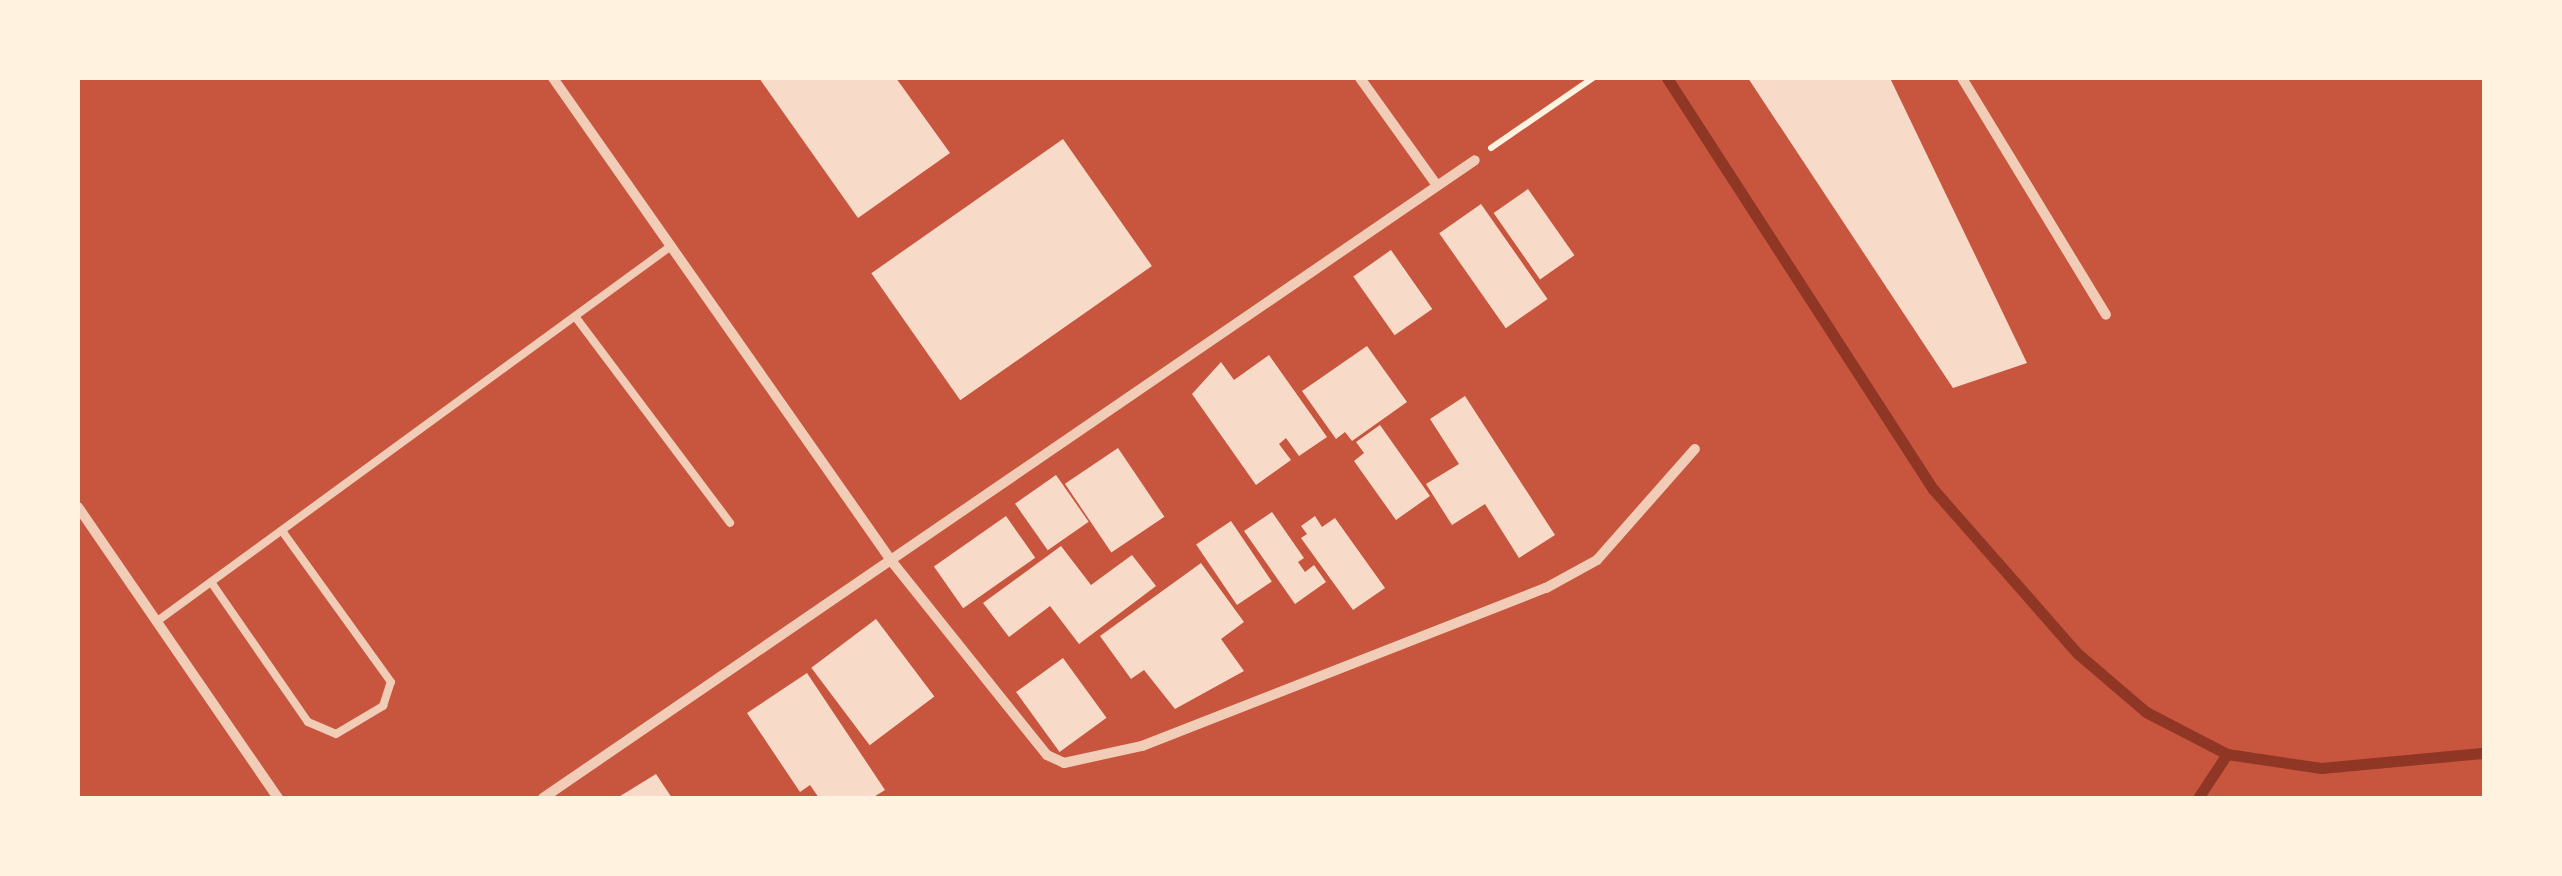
<!DOCTYPE html>
<html>
<head>
<meta charset="utf-8">
<style>
  body { margin:0 }
  #map { position:relative; width:2562px; height:876px; overflow:hidden; background:#c8553d; font-family:"Fira Sans Condensed",sans-serif }
  div>[style] { position:absolute }
  [style*='--x'] { left:calc(var(--x)*1px); top:calc(var(--y)*1px); width:calc(var(--w)*1px); rotate:calc(var(--a)*1deg) }
  .stream>* { height:11px; margin:-5.5px; padding:0 5.5px; transform-origin:5.5px; border-radius:5.5px; background:#8f3625 }
  .building>* { inset:0; background:#f7dbc8; transform-origin:0 0 }
  .path>* { height:6px; margin:-3px; padding:0 3px; transform-origin:3px; border-radius:3px; background:#fff3e0 }
  .service>* { height:8px; margin:-4px; padding:0 4px; transform-origin:4px; border-radius:4px; background:#f1ccb7 }
  .minor>* { height:10px; margin:-5px; padding:0 5px; transform-origin:5px; border-radius:5px; background:#f1ccb7 }
  span { translate:-50% -50%; white-space:nowrap; text-align:center; line-height:1.15; -webkit-text-stroke:9px #fff3e0; paint-order:stroke }
  .frame { position:absolute; inset:0; border:80px solid #fff3e0; pointer-events:none }
</style>
</head>
<body>
<div id="map">
  <div class="stream">
    <div style="--x:1667;--y:78;--w:490;--a:57.1"></div>
    <div style="--x:1933;--y:489;--w:218;--a:48.7"></div>
    <div style="--x:2077;--y:653;--w:91;--a:40.5"></div>
    <div style="--x:2146;--y:712;--w:91;--a:27.4"></div>
    <div style="--x:2227;--y:754;--w:95;--a:8.5"></div>
    <div style="--x:2321;--y:768;--w:164;--a:-5.3"></div>
    <div style="--x:2198;--y:798;--w:53;--a:-56.6"></div>
  </div>
  <div class="building">
    <div style="clip-path:polygon(759px 78px,896px 78px,950px 153px,858px 218px)"></div>
    <div style="clip-path:polygon(1748px 78px,1890px 78px,2027px 363px,1953px 388px)"></div>
    <div style="left:1063px;top:139px;width:155px;height:234px;rotate:55deg"></div>
    <div style="left:1528px;top:189px;width:81px;height:42px;rotate:55deg"></div>
    <div style="left:1481px;top:204px;width:116px;height:51px;rotate:55deg"></div>
    <div style="left:1391px;top:250px;width:72px;height:46px;rotate:55deg"></div>
    <div style="clip-path:polygon(1367px 346px,1407px 402px,1352px 441px,1345px 432px,1336px 439px,1302px 391px)"></div>
    <div style="clip-path:polygon(1269px 355px,1327px 437px,1299px 456px,1286px 438px,1279px 444px,1291px 460px,1256px 485px,1192px 394px,1221px 362px,1234px 380px)"></div>
    <div style="clip-path:polygon(1465px 396px,1555px 535px,1519px 558px,1485px 504px,1452px 525px,1426px 484px,1459px 464px,1430px 419px)"></div>
    <div style="clip-path:polygon(1380px 425px,1430px 496px,1396px 520px,1354px 461px,1364px 453px,1356px 442px)"></div>
    <div style="left:1118px;top:448px;width:83px;height:64px;rotate:56deg"></div>
    <div style="left:1056px;top:475px;width:57px;height:50px;rotate:55deg"></div>
    <div style="clip-path:polygon(1272px 512px,1304px 558px,1298px 562px,1305px 572px,1314px 565px,1326px 582px,1295px 604px,1244px 531px)"></div>
    <div style="left:1006px;top:516px;width:51px;height:88px;rotate:55deg"></div>
    <div style="clip-path:polygon(1315px 516px,1322px 527px,1335px 518px,1385px 588px,1353px 610px,1301px 538px,1307px 534px,1301px 526px)"></div>
    <div style="left:1231px;top:521px;width:73px;height:42px;rotate:56deg"></div>
    <div style="clip-path:polygon(1061px 546px,1091px 585px,1132px 555px,1156px 586px,1079px 644px,1050px 606px,1009px 637px,983px 603px)"></div>
    <div style="clip-path:polygon(1201px 563px,1244px 622px,1221px 639px,1244px 671px,1175px 709px,1144px 670px,1131px 679px,1100px 636px)"></div>
    <div style="left:876px;top:619px;width:97px;height:81px;rotate:53deg"></div>
    <div style="left:1063px;top:658px;width:74px;height:58px;rotate:54deg"></div>
    <div style="clip-path:polygon(807px 673px,885px 790px,872px 798px,819px 798px,810px 785px,800px 792px,747px 713px)"></div>
    <div style="clip-path:polygon(656px 774px,672px 798px,617px 798px)"></div>
  </div>
  <div class="path">
    <div style="--x:1491;--y:148;--w:124;--a:-34.5"></div>
  </div>
  <div class="service">
    <div style="--x:577;--y:319;--w:255;--a:53.1"></div>
    <div style="--x:211;--y:582;--w:170;--a:55.3"></div>
    <div style="--x:308;--y:722;--w:30;--a:23"></div>
    <div style="--x:336;--y:734;--w:55;--a:-30.8"></div>
    <div style="--x:383;--y:706;--w:25;--a:-72"></div>
    <div style="--x:391;--y:682;--w:186;--a:-125.8"></div>
    <div style="--x:156;--y:622;--w:638;--a:-36.13"></div>
  </div>
  <div class="minor">
    <div style="--x:553;--y:78;--w:592;--a:54.97"></div>
    <div style="--x:893;--y:563;--w:246;--a:51.3"></div>
    <div style="--x:1047;--y:755;--w:19;--a:25"></div>
    <div style="--x:1064;--y:763;--w:80;--a:-12.3"></div>
    <div style="--x:1142;--y:746;--w:434;--a:-21.4"></div>
    <div style="--x:1546;--y:588;--w:58;--a:-28.8"></div>
    <div style="--x:1597;--y:560;--w:148;--a:-48.6"></div>
    <div style="--x:1360;--y:78;--w:130;--a:54.4"></div>
    <div style="--x:1962;--y:78;--w:277;--a:58.7"></div>
    <div style="--x:78;--y:507;--w:353;--a:55.5"></div>
    <div style="--x:543;--y:798;--w:1129;--a:-34.39"></div>
  </div>
  <div class="frame"></div>
</div>
</body>
</html>
